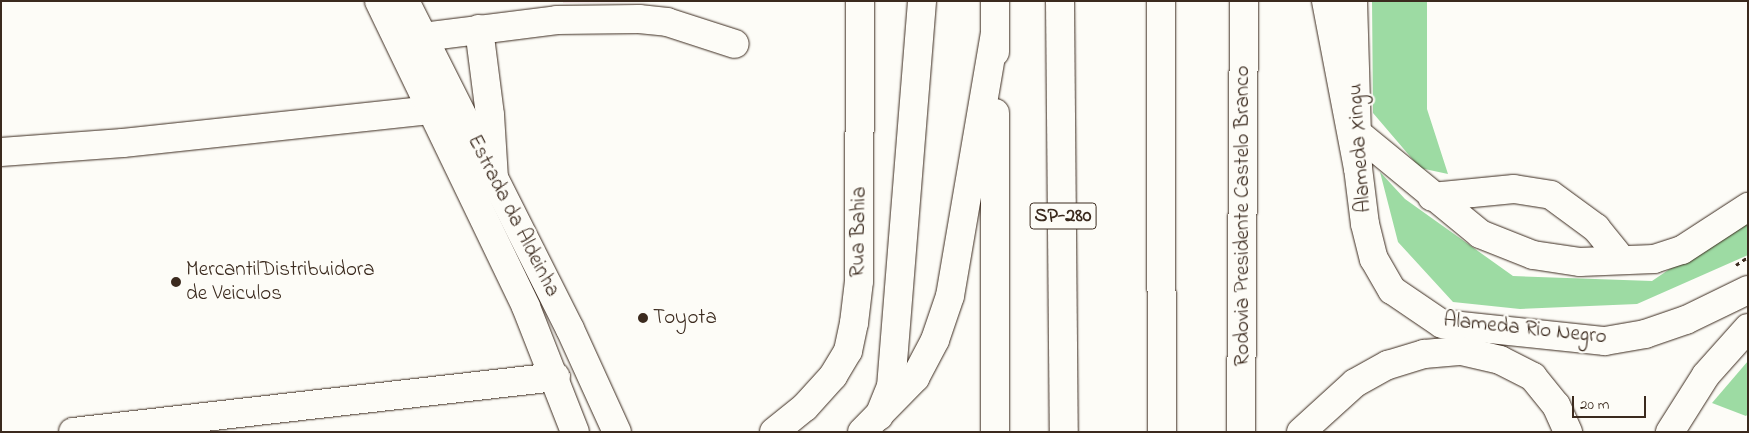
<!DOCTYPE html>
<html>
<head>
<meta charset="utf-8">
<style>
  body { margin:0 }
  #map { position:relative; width:1749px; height:433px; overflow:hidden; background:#fdfcf7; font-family:"Indie Flower",sans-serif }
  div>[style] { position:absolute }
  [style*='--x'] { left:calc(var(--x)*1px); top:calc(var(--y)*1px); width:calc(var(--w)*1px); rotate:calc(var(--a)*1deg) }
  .built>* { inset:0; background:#f6e5e9 }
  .green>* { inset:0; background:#9ddba3 }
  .path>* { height:3px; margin-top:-1.5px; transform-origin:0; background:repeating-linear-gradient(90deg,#3b2a1e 0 4px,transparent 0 8px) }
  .roads { filter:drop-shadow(0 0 1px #3b2a1e) drop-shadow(0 0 1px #3b2a1e) }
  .minor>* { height:28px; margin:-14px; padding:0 14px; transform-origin:14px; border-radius:14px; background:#fdfcf7 }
  .major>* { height:28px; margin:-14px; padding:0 14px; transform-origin:14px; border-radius:14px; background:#fdfcf7 }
  .highway>* { height:28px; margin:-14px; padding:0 14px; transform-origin:14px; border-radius:14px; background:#fdfcf7 }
  .dots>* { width:14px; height:14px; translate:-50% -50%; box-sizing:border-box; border:2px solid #fdfcf7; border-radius:50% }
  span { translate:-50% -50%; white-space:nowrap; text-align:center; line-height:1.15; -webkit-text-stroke:4.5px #fdfcf7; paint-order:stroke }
  .shield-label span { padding:1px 4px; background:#fdfcf7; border:1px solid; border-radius:4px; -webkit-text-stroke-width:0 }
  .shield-label { font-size:20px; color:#3b2a1e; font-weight:700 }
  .street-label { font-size:21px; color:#3b2a1e }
  .poi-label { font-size:21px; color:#3b2a1e }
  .left { translate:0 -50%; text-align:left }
  .frame { position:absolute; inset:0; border:2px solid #3b2a1e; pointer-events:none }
  .scale { position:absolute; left:1572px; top:396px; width:74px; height:22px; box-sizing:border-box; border:2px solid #3b2a1e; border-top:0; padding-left:6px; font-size:15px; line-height:18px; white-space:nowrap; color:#3b2a1e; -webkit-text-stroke:4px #fdfcf7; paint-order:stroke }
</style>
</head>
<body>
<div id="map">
  <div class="built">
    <div style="clip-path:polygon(563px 1px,738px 1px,563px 3px)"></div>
  </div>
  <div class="green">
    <div style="clip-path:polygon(1372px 1px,1427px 1px,1427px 109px,1448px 174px,1420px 168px,1373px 113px)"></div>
    <div style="clip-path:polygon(1380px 172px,1405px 199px,1513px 276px,1652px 281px,1748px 216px,1748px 255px,1637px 304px,1520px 309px,1453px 302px,1398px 242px)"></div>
    <div style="clip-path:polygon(1748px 361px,1748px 414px,1746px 416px,1712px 403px)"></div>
  </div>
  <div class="path">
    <div style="--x:1736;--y:265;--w:14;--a:-34"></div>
  </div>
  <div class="roads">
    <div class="minor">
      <div style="--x:479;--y:29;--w:87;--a:82.7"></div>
      <div style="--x:490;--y:115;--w:63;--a:86.4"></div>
      <div style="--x:423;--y:37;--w:135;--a:-7.2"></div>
      <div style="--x:557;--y:20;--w:82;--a:-0.7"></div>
      <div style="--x:639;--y:19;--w:28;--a:6"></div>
      <div style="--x:667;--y:22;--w:71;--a:17.9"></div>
      <div style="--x:1356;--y:132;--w:161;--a:39.4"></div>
      <div style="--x:1480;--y:234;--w:57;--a:21.6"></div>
      <div style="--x:1533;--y:255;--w:48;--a:8.5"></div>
      <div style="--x:1580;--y:262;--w:74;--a:-2.3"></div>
      <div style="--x:1654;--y:259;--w:29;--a:-18"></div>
      <div style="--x:1682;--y:250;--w:79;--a:-33.1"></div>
      <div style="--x:1;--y:152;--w:122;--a:-4.2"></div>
      <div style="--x:123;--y:143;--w:311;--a:-6.1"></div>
      <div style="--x:1432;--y:197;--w:82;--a:-5.6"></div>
      <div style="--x:1514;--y:189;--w:37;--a:9"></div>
      <div style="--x:1551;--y:195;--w:56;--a:36.3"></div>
      <div style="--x:1596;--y:228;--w:38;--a:51"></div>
      <div style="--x:879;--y:416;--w:31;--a:-68"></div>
      <div style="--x:891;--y:387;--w:387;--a:-85.4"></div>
      <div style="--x:73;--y:432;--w:486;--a:-6.5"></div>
      <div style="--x:774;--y:432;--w:40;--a:-39"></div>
      <div style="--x:805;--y:407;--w:42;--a:-47.9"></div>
      <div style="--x:833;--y:376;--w:29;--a:-59"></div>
      <div style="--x:848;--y:351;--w:29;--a:-78"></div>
      <div style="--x:854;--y:323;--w:42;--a:-83.2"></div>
      <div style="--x:859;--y:281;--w:280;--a:-89.8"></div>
    </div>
    <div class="major">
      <div style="--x:379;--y:1;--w:339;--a:64.3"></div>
      <div style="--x:526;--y:307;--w:134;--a:68.6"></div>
      <div style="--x:405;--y:1;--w:367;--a:63.3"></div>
      <div style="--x:570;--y:329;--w:113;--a:65.5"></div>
      <div style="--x:1353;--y:1;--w:167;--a:88.3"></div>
      <div style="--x:1358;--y:168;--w:56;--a:82.9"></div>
      <div style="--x:1365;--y:224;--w:36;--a:76"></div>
      <div style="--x:1374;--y:259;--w:36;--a:60"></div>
      <div style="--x:1392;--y:290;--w:60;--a:34.2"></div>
      <div style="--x:1442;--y:324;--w:164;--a:6"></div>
      <div style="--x:1605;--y:341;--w:41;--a:-9.9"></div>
      <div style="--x:1645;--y:334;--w:43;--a:-18.9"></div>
      <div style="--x:1686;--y:320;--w:69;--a:-25.8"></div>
      <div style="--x:1670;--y:432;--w:67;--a:-57.7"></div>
      <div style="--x:1706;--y:375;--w:63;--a:-48.2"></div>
    </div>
    <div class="highway">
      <div style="--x:995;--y:1;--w:51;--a:90"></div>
      <div style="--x:1060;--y:1;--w:431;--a:89.5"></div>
      <div style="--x:1161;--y:1;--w:431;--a:89.9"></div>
      <div style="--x:1326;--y:1;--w:170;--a:79.2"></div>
      <div style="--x:862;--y:432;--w:76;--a:-45.5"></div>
      <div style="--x:915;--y:378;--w:43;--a:-62.2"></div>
      <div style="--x:935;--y:340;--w:46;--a:-71.2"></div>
      <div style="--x:950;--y:296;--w:266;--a:-80.3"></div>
      <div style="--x:995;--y:432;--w:319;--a:-90"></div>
      <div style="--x:1241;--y:432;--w:431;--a:-89.6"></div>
      <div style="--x:1301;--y:432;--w:73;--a:-42.2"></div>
      <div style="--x:1355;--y:383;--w:38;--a:-29"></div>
      <div style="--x:1388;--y:365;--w:38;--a:-17"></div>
      <div style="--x:1424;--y:354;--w:38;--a:-5"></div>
      <div style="--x:1462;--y:351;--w:39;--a:13"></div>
      <div style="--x:1500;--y:360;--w:37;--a:27"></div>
      <div style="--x:1533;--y:377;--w:36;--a:51"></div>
      <div style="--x:1556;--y:405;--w:30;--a:66"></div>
    </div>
  </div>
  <div class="dots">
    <div style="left:176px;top:282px;background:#3b2a1e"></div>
    <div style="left:643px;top:318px;background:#3b2a1e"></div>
  </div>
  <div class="shield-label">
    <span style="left:1063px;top:216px">SP-280</span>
  </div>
  <div class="street-label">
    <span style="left:1360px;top:148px;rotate:-94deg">Alameda Xingu</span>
    <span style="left:513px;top:216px;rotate:63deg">Estrada da Aldeinha</span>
    <span style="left:1243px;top:216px;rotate:-90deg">Rodovia Presidente Castelo Branco</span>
    <span style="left:859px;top:232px;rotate:-89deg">Rua Bahia</span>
    <span style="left:1525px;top:329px;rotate:6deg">Alameda Rio Negro</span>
  </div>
  <div class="poi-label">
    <span class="left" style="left:186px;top:282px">MercantilDistribuidora<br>de Veiculos</span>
    <span class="left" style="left:653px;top:318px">Toyota</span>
  </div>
  <div class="frame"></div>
  <div class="scale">20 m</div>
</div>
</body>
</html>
